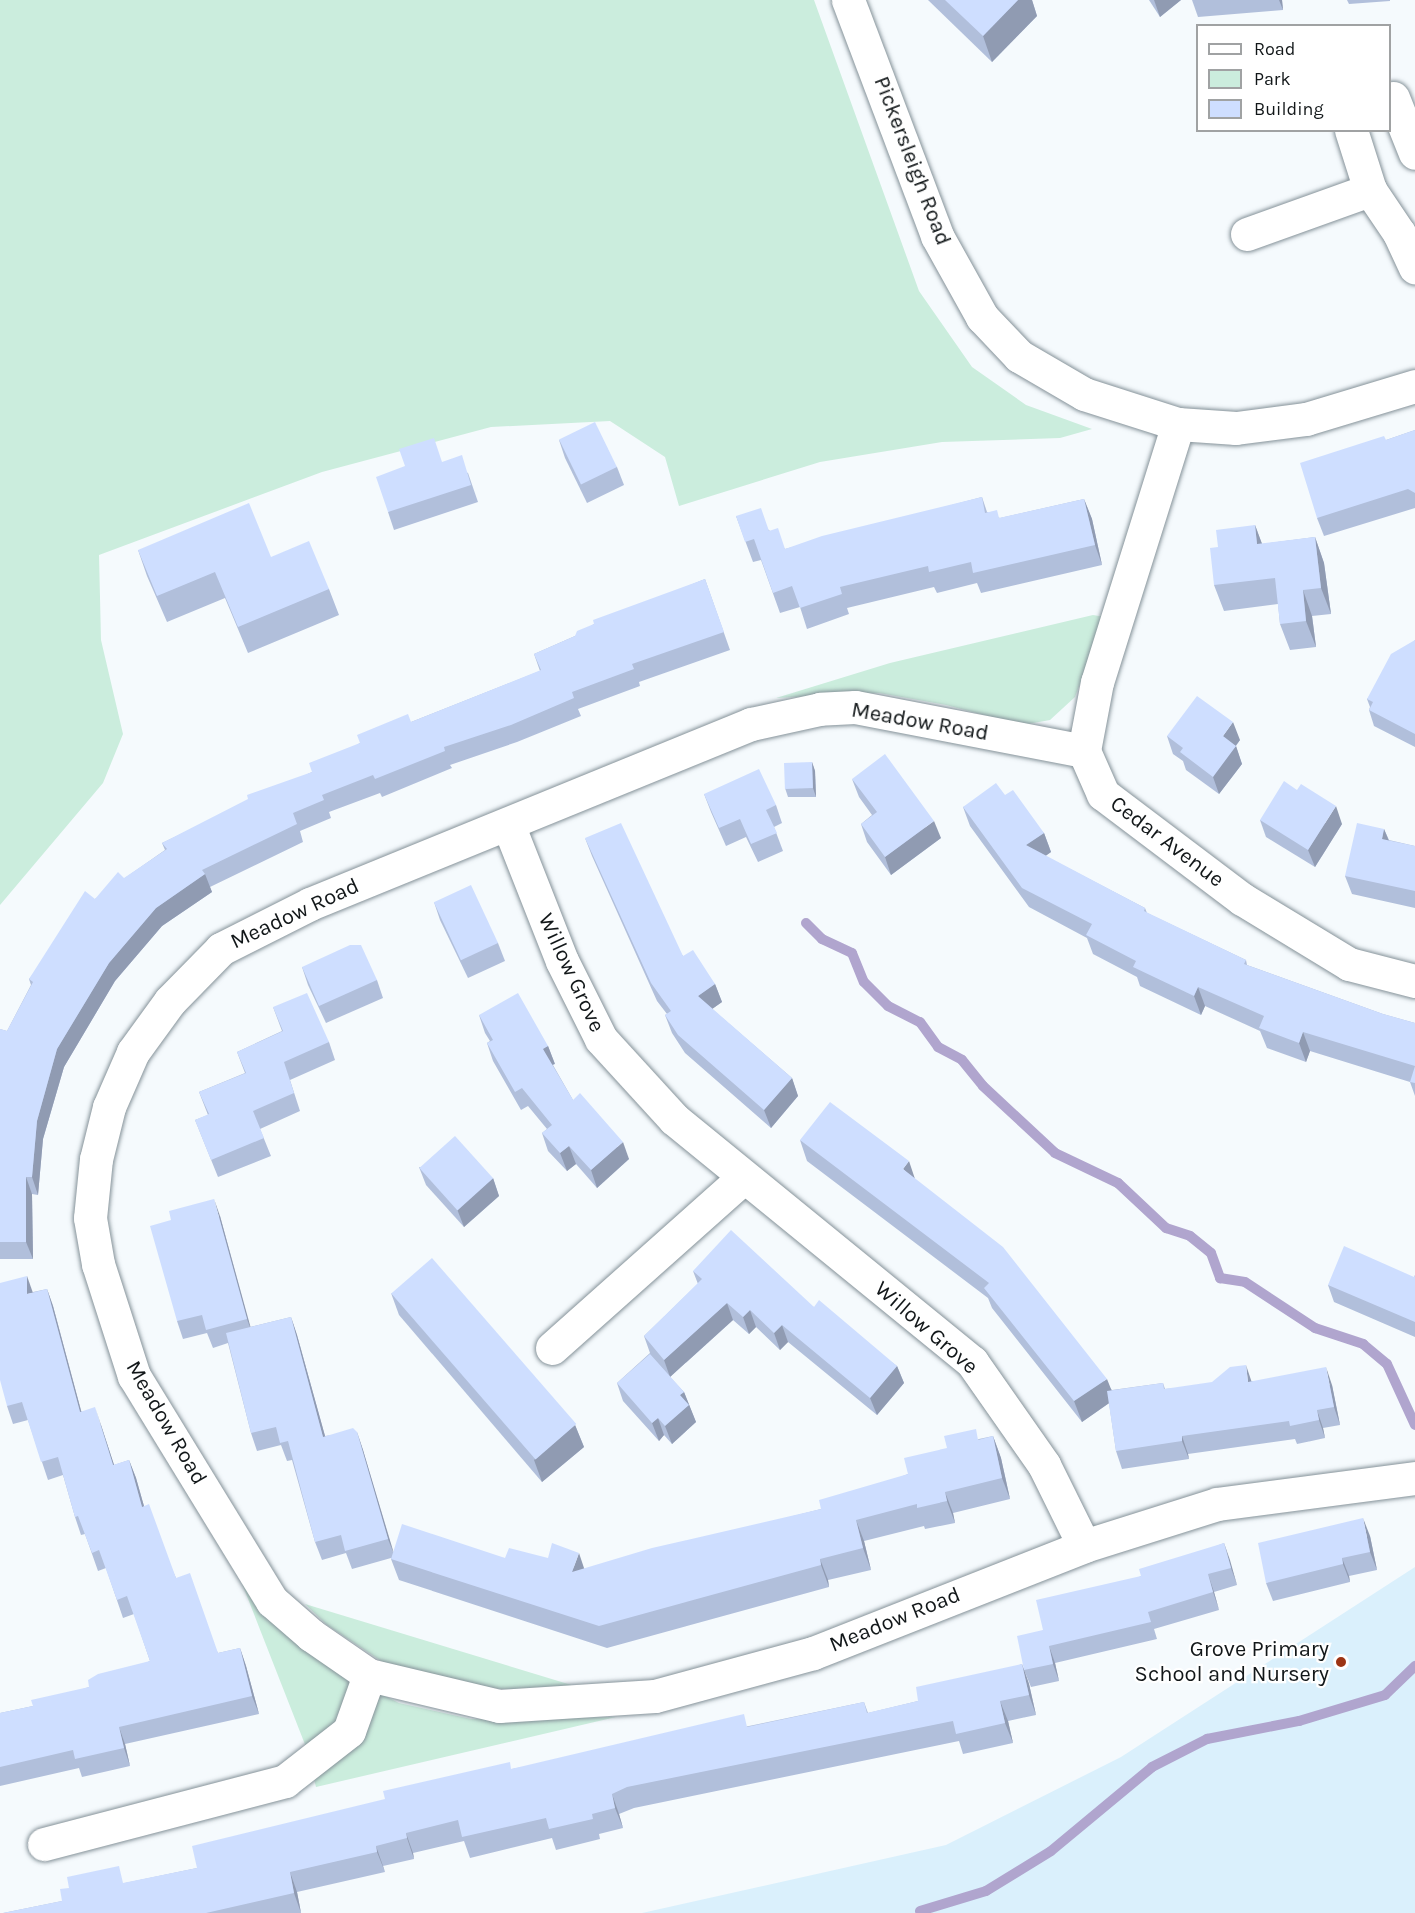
<!DOCTYPE html>
<html>
<head>
<meta charset="utf-8">
<style>
  body { margin:0 }
  #map { position:relative; width:1415px; height:1913px; overflow:hidden; background:#f5fafd; font-family:Karla,sans-serif }
  div>[style] { position:absolute }
  [style*='--x'] { left:calc(var(--x)*1px); top:calc(var(--y)*1px); width:calc(var(--w)*1px); rotate:calc(var(--a)*1deg) }
  .built>* { inset:0; background:#daf0fc }
  .green>* { inset:0; background:#cbeddd }
  .stream>* { height:10px; margin:-5px; padding:0 5px; transform-origin:5px; border-radius:5px; background:#b0a5ce }
  .roads { filter:drop-shadow(0 0 2px #859299) drop-shadow(0 0 2px #859299) }
  .minor>* { height:33px; margin:-16.5px; padding:0 16.5px; transform-origin:16.5px; border-radius:16.5px; background:#fff }
  .wall>* { inset:0; background:#b1bfdb }
  .shaded-wall>* { inset:0; background:#909bb2; transform-origin:0 0 }
  .building>* { inset:0; background:#cedeff; transform-origin:0 0 }
  .dots>* { width:16px; height:16px; translate:-50% -50%; box-sizing:border-box; border:3px solid #fff; border-radius:50% }
  span { translate:-50% -50%; white-space:nowrap; text-align:center; line-height:1.15; -webkit-text-stroke:4.5px #fff; paint-order:stroke }
  .street-label { font-size:22px; color:#121719 }
  .poi-label { font-size:22px; color:#121719 }
  .right { translate:-100% -50%; text-align:right }
  .legend { position:absolute; left:1196px; top:24px; width:195px; height:108px; box-sizing:border-box; background:#fff; border:2px solid #a0a2a3; margin:0; padding:8px 10px; list-style:none; font-size:18px; color:#121719 }
  .legend li { display:flex; align-items:center; gap:12px; height:30px }
  .legend b { width:30px; border:2px solid #a0a2a3 }
</style>
</head>
<body>
<div id="map">
  <div class="built">
    <div style="clip-path:polygon(1415px 1567px,1415px 1913px,642px 1913px,946px 1845px,1121px 1757px)"></div>
  </div>
  <div class="green">
    <div style="clip-path:polygon(0 0,814px 0,919px 291px,972px 367px,1026px 405px,1092px 429px,1060px 438px,942px 442px,820px 462px,679px 506px,665px 457px,610px 421px,491px 427px,322px 472px,99px 555px,101px 640px,123px 734px,103px 783px,0 905px)"></div>
    <div style="clip-path:polygon(1093px 615px,1105px 617px,1075px 697px,1050px 720px,1022px 725px,946px 705px,879px 693px,776px 698px,890px 663px)"></div>
    <div style="clip-path:polygon(241px 1581px,332px 1669px,399px 1703px,471px 1719px,616px 1717px,316px 1787px,306px 1747px)"></div>
    <div style="clip-path:polygon(305px 1604px,578px 1687px,548px 1692px,487px 1688px,384px 1663px,327px 1625px)"></div>
  </div>
  <div class="stream">
    <div style="--x:806;--y:923;--w:23;--a:45"></div>
    <div style="--x:822;--y:939;--w:33;--a:25"></div>
    <div style="--x:852;--y:953;--w:31;--a:68"></div>
    <div style="--x:864;--y:982;--w:34;--a:45"></div>
    <div style="--x:888;--y:1006;--w:36;--a:27"></div>
    <div style="--x:920;--y:1022;--w:31;--a:54"></div>
    <div style="--x:938;--y:1047;--w:27;--a:28"></div>
    <div style="--x:962;--y:1060;--w:33;--a:51"></div>
    <div style="--x:983;--y:1086;--w:98;--a:42.9"></div>
    <div style="--x:1055;--y:1153;--w:70;--a:25.5"></div>
    <div style="--x:1118;--y:1183;--w:66;--a:43.2"></div>
    <div style="--x:1166;--y:1228;--w:25;--a:18"></div>
    <div style="--x:1190;--y:1236;--w:27;--a:39"></div>
    <div style="--x:1211;--y:1253;--w:27;--a:70"></div>
    <div style="--x:1220;--y:1278;--w:25;--a:9"></div>
    <div style="--x:1245;--y:1282;--w:84;--a:33.3"></div>
    <div style="--x:1315;--y:1328;--w:51;--a:18.4"></div>
    <div style="--x:1363;--y:1344;--w:31;--a:40"></div>
    <div style="--x:1387;--y:1364;--w:67;--a:65.3"></div>
    <div style="--x:920;--y:1911;--w:69;--a:-16.9"></div>
    <div style="--x:986;--y:1891;--w:76;--a:-31.6"></div>
    <div style="--x:1051;--y:1851;--w:131;--a:-39.7"></div>
    <div style="--x:1152;--y:1767;--w:62;--a:-27"></div>
    <div style="--x:1207;--y:1739;--w:94;--a:-11.1"></div>
    <div style="--x:1299;--y:1721;--w:90;--a:-16.8"></div>
    <div style="--x:1385;--y:1695;--w:42;--a:-44"></div>
  </div>
  <div class="roads">
    <div class="minor">
      <div style="--x:848;--y:0;--w:252;--a:69.3"></div>
      <div style="--x:937;--y:236;--w:93;--a:60.9"></div>
      <div style="--x:982;--y:317;--w:54;--a:46.5"></div>
      <div style="--x:1019;--y:356;--w:75;--a:30.3"></div>
      <div style="--x:1084;--y:394;--w:99;--a:17.7"></div>
      <div style="--x:1178;--y:424;--w:58;--a:3.9"></div>
      <div style="--x:1236;--y:428;--w:71;--a:-7.3"></div>
      <div style="--x:1306;--y:419;--w:114;--a:-16.8"></div>
      <div style="--x:1393;--y:98;--w:59;--a:68.2"></div>
      <div style="--x:1351;--y:130;--w:63;--a:72.4"></div>
      <div style="--x:1370;--y:190;--w:52;--a:56"></div>
      <div style="--x:1399;--y:233;--w:38;--a:65"></div>
      <div style="--x:1247;--y:234;--w:131;--a:-19.7"></div>
      <div style="--x:1178;--y:424;--w:270;--a:107.4"></div>
      <div style="--x:1097;--y:682;--w:70;--a:100.7"></div>
      <div style="--x:1084;--y:751;--w:47;--a:66.2"></div>
      <div style="--x:1103;--y:794;--w:174;--a:37.1"></div>
      <div style="--x:1242;--y:899;--w:125;--a:31.3"></div>
      <div style="--x:1349;--y:964;--w:68;--a:14.4"></div>
      <div style="--x:1084;--y:751;--w:233;--a:-169.1"></div>
      <div style="--x:855;--y:707;--w:35;--a:177"></div>
      <div style="--x:820;--y:709;--w:71;--a:167.7"></div>
      <div style="--x:751;--y:724;--w:476;--a:157.8"></div>
      <div style="--x:310;--y:904;--w:100;--a:153.2"></div>
      <div style="--x:221;--y:949;--w:73;--a:134.4"></div>
      <div style="--x:170;--y:1001;--w:63;--a:126"></div>
      <div style="--x:133;--y:1052;--w:60;--a:113.6"></div>
      <div style="--x:109;--y:1107;--w:54;--a:104"></div>
      <div style="--x:96;--y:1159;--w:59;--a:95.8"></div>
      <div style="--x:90;--y:1218;--w:47;--a:80.1"></div>
      <div style="--x:98;--y:1264;--w:118;--a:72.2"></div>
      <div style="--x:134;--y:1376;--w:264;--a:58.5"></div>
      <div style="--x:272;--y:1601;--w:52;--a:41.1"></div>
      <div style="--x:311;--y:1635;--w:70;--a:34.6"></div>
      <div style="--x:369;--y:1675;--w:134;--a:13.4"></div>
      <div style="--x:499;--y:1706;--w:156;--a:-3.7"></div>
      <div style="--x:655;--y:1696;--w:164;--a:-15.2"></div>
      <div style="--x:813;--y:1653;--w:291;--a:-21.5"></div>
      <div style="--x:1084;--y:1546;--w:139;--a:-17.5"></div>
      <div style="--x:1217;--y:1504;--w:200;--a:-7.5"></div>
      <div style="--x:508;--y:824;--w:147;--a:68.5"></div>
      <div style="--x:562;--y:961;--w:87;--a:63.4"></div>
      <div style="--x:601;--y:1039;--w:108;--a:47.6"></div>
      <div style="--x:674;--y:1119;--w:385;--a:39.2"></div>
      <div style="--x:972;--y:1362;--w:126;--a:55"></div>
      <div style="--x:1044;--y:1465;--w:90;--a:63.7"></div>
      <div style="--x:552;--y:1348;--w:256;--a:-41.7"></div>
      <div style="--x:44;--y:1844;--w:249;--a:-14.6"></div>
      <div style="--x:285;--y:1781;--w:81;--a:-38"></div>
      <div style="--x:349;--y:1731;--w:59;--a:-70.3"></div>
    </div>
  </div>
  <div class="wall">
    <div style="clip-path:polygon(928px 0,1032px 0,1037px 16px,992px 62px)"></div>
    <div style="clip-path:polygon(1149px 0,1181px 0,1160px 17px)"></div>
    <div style="clip-path:polygon(1192px 0,1282px 0,1283px 10px,1198px 17px)"></div>
    <div style="clip-path:polygon(1347px 0,1390px 0,1390px 1px,1349px 4px)"></div>
    <div style="clip-path:polygon(1415px 430px,1415px 508px,1324px 536px,1317px 518px,1386px 440px)"></div>
    <div style="clip-path:polygon(559px 440px,617px 467px,624px 485px,587px 503px,565px 458px)"></div>
    <div style="clip-path:polygon(442px 462px,468px 473px,478px 502px,394px 530px,388px 512px)"></div>
    <div style="clip-path:polygon(982px 497px,987px 512px,1000px 518px,1084px 499px,1092px 519px,1102px 565px,981px 593px,977px 583px,937px 593px,934px 587px,847px 608px,849px 614px,807px 629px,800px 607px,780px 613px,761px 560px,753px 562px,736px 516px,769px 530px,785px 549px)"></div>
    <div style="clip-path:polygon(1255px 525px,1262px 544px,1315px 537px,1324px 563px,1331px 614px,1312px 616px,1316px 647px,1290px 650px,1280px 624px,1278px 604px,1224px 611px,1214px 585px,1218px 547px)"></div>
    <div style="clip-path:polygon(138px 550px,271px 557px,329px 589px,339px 615px,248px 653px,225px 598px,167px 622px,147px 576px)"></div>
    <div style="clip-path:polygon(705px 579px,730px 650px,639px 682px,640px 686px,578px 709px,581px 716px,517px 742px,450px 765px,452px 768px,382px 797px,380px 793px,329px 812px,331px 818px,300px 831px,303px 842px,210px 887px,212px 892px,162px 926px,115px 981px,64px 1067px,43px 1139px,38px 1195px,32px 1194px,33px 1259px,0 1259px,0 1029px,7px 1031px,31px 985px,29px 979px,95px 899px,165px 850px,162px 843px,312px 772px,360px 743px,411px 722px,540px 671px,534px 654px,575px 636px,594px 624px)"></div>
    <div style="clip-path:polygon(1415px 640px,1415px 747px,1374px 726px,1369px 710px,1370px 707px,1367px 699px)"></div>
    <div style="clip-path:polygon(1167px 736px,1240px 740px,1236px 746px,1242px 764px,1219px 794px,1186px 770px,1183px 761px,1173px 754px)"></div>
    <div style="clip-path:polygon(812px 762px,815px 771px,816px 797px,788px 797px,785px 788px)"></div>
    <div style="clip-path:polygon(852px 779px,941px 838px,891px 875px,867px 842px,861px 824px,872px 815px,859px 797px)"></div>
    <div style="clip-path:polygon(704px 794px,776px 805px,782px 823px,774px 827px,783px 851px,758px 862px,746px 837px,726px 846px,711px 812px)"></div>
    <div style="clip-path:polygon(1005px 795px,1044px 833px,1051px 852px,1045px 856px,1145px 908px,1147px 913px,1246px 960px,1247px 965px,1383px 1014px,1415px 1023px,1415px 1096px,1410px 1082px,1310px 1051px,1306px 1062px,1267px 1048px,1260px 1031px,1205px 1006px,1201px 1015px,1140px 986px,1137px 977px,1093px 954px,1087px 938px,1029px 907px,970px 826px,963px 807px)"></div>
    <div style="clip-path:polygon(1260px 820px,1342px 824px,1315px 867px,1266px 837px)"></div>
    <div style="clip-path:polygon(1384px 829px,1389px 840px,1415px 846px,1415px 908px,1352px 894px,1345px 876px)"></div>
    <div style="clip-path:polygon(585px 838px,683px 956px,715px 984px,722px 1002px,712px 1009px,792px 1078px,798px 1096px,771px 1128px,685px 1053px,672px 1033px,665px 1015px,667px 1014px,657px 1001px,592px 856px)"></div>
    <div style="clip-path:polygon(434px 902px,498px 943px,505px 961px,468px 978px,440px 920px)"></div>
    <div style="clip-path:polygon(302px 967px,377px 980px,383px 998px,326px 1023px,308px 985px)"></div>
    <div style="clip-path:polygon(273px 1007px,329px 1042px,335px 1060px,290px 1080px,300px 1111px,260px 1129px,271px 1156px,218px 1177px,195px 1120px,208px 1115px,199px 1092px,245px 1073px,237px 1052px,282px 1031px)"></div>
    <div style="clip-path:polygon(479px 1015px,548px 1046px,555px 1064px,553px 1065px,573px 1100px,629px 1159px,597px 1188px,576px 1164px,567px 1171px,548px 1151px,542px 1133px,547px 1129px,528px 1106px,521px 1110px,493px 1061px,487px 1043px,490px 1041px,485px 1033px)"></div>
    <div style="clip-path:polygon(800px 1140px,915px 1179px,1112px 1390px,1163px 1383px,1165px 1389px,1252px 1381px,1332px 1385px,1340px 1425px,1323px 1428px,1325px 1438px,1297px 1444px,1295px 1439px,1188px 1454px,1189px 1459px,1122px 1469px,1116px 1451px,1109px 1403px,1082px 1422px,992px 1308px,988px 1298px,807px 1161px)"></div>
    <div style="clip-path:polygon(419px 1167px,493px 1178px,499px 1196px,464px 1227px,426px 1185px)"></div>
    <div style="clip-path:polygon(220px 1216px,250px 1327px,291px 1317px,297px 1335px,325px 1436px,357px 1432px,363px 1450px,393px 1552px,505px 1558px,584px 1569px,821px 1509px,908px 1474px,979px 1439px,993px 1436px,1001px 1458px,1010px 1499px,953px 1513px,955px 1523px,925px 1529px,924px 1526px,864px 1541px,871px 1570px,828px 1580px,829px 1587px,607px 1648px,399px 1580px,391px 1559px,391px 1558px,352px 1569px,346px 1553px,322px 1560px,315px 1542px,292px 1460px,287px 1461px,281px 1445px,257px 1451px,251px 1433px,228px 1343px,213px 1348px,207px 1333px,183px 1339px,177px 1321px)"></div>
    <div style="clip-path:polygon(693px 1271px,814px 1307px,897px 1366px,904px 1383px,877px 1415px,788px 1342px,780px 1350px,756px 1327px,749px 1334px,733px 1320px,670px 1377px,684px 1392px,696px 1422px,672px 1444px,664px 1435px,659px 1441px,623px 1401px,617px 1383px,650px 1353px,644px 1336px,698px 1284px)"></div>
    <div style="clip-path:polygon(1415px 1275px,1415px 1337px,1334px 1302px,1328px 1285px,1414px 1277px)"></div>
    <div style="clip-path:polygon(47px 1289px,53px 1306px,81px 1411px,101px 1425px,114px 1465px,129px 1460px,136px 1478px,144px 1506px,176px 1578px,218px 1653px,240px 1648px,246px 1666px,259px 1714px,125px 1744px,130px 1766px,82px 1777px,79px 1768px,0 1786px,0 1713px,33px 1706px,89px 1687px,150px 1661px,134px 1614px,123px 1618px,106px 1568px,98px 1571px,85px 1534px,81px 1535px,75px 1517px,63px 1475px,48px 1480px,28px 1420px,13px 1424px,7px 1406px,33px 1292px)"></div>
    <div style="clip-path:polygon(391px 1293px,575px 1425px,584px 1447px,542px 1482px,399px 1315px)"></div>
    <div style="clip-path:polygon(1370px 1536px,1377px 1570px,1349px 1576px,1350px 1582px,1273px 1601px,1266px 1583px)"></div>
    <div style="clip-path:polygon(1224px 1543px,1237px 1585px,1214px 1592px,1219px 1610px,1154px 1629px,1157px 1639px,1055px 1663px,1059px 1681px,1031px 1687px,1024px 1670px,1043px 1630px,1141px 1576px)"></div>
    <div style="clip-path:polygon(1022px 1664px,1029px 1684px,1036px 1715px,1008px 1721px,1013px 1743px,963px 1754px,959px 1741px,634px 1808px,619px 1814px,623px 1828px,599px 1834px,600px 1839px,556px 1850px,552px 1838px,470px 1858px,464px 1841px,413px 1853px,414px 1859px,383px 1866px,385px 1872px,297px 1892px,301px 1913px,3px 1913px,62px 1901px,125px 1883px,197px 1868px,512px 1769px,749px 1726px,864px 1702px,868px 1713px,918px 1701px)"></div>
  </div>
  <div class="shaded-wall">
    <div style="clip-path:polygon(1018px 0,1032px 0,1037px 16px,992px 62px,983px 36px)"></div>
    <div style="clip-path:polygon(1154px 0,1181px 0,1160px 17px)"></div>
    <div style="clip-path:polygon(1279px 0,1282px 0,1283px 10px)"></div>
    <div style="clip-path:polygon(1084px 499px,1092px 519px,1102px 565px,1095px 545px)"></div>
    <div style="clip-path:polygon(1255px 525px,1265px 552px,1257px 544px)"></div>
    <div style="clip-path:polygon(1315px 537px,1324px 563px,1331px 614px,1321px 588px)"></div>
    <div style="clip-path:polygon(1303px 590px,1312px 616px,1316px 647px,1306px 621px)"></div>
    <div style="clip-path:polygon(1233px 722px,1240px 740px,1230px 753px,1236px 746px,1242px 764px,1219px 794px,1213px 777px,1223px 736px)"></div>
    <div style="clip-path:polygon(812px 762px,815px 771px,816px 797px,813px 788px)"></div>
    <div style="clip-path:polygon(1336px 806px,1342px 824px,1315px 867px,1308px 850px)"></div>
    <div style="clip-path:polygon(934px 821px,941px 838px,891px 875px,885px 857px)"></div>
    <div style="clip-path:polygon(1384px 829px,1391px 846px,1382px 839px)"></div>
    <div style="clip-path:polygon(1044px 833px,1051px 852px,1033px 865px,1026px 845px)"></div>
    <div style="clip-path:polygon(205px 874px,212px 892px,162px 926px,115px 981px,64px 1067px,43px 1139px,38px 1195px,32px 1177px,37px 1121px,57px 1049px,109px 963px,156px 908px)"></div>
    <div style="clip-path:polygon(715px 984px,722px 1002px,705px 1014px,698px 996px)"></div>
    <div style="clip-path:polygon(1198px 987px,1205px 1006px,1201px 1015px,1194px 996px)"></div>
    <div style="clip-path:polygon(1303px 1032px,1310px 1051px,1306px 1062px,1299px 1043px)"></div>
    <div style="left:548px;top:1046px;width:19px;height:6px;rotate:69deg"></div>
    <div style="clip-path:polygon(792px 1078px,798px 1096px,771px 1128px,764px 1110px)"></div>
    <div style="clip-path:polygon(623px 1142px,629px 1159px,597px 1188px,591px 1170px)"></div>
    <div style="clip-path:polygon(569px 1146px,576px 1164px,567px 1171px,560px 1153px)"></div>
    <div style="clip-path:polygon(909px 1161px,916px 1182px,903px 1169px)"></div>
    <div style="clip-path:polygon(26px 1177px,32px 1194px,33px 1259px,26px 1242px)"></div>
    <div style="clip-path:polygon(493px 1178px,499px 1196px,464px 1227px,457px 1209px)"></div>
    <div style="clip-path:polygon(214px 1199px,220px 1216px,253px 1336px,247px 1319px)"></div>
    <div style="clip-path:polygon(27px 1276px,33px 1293px,27px 1294px)"></div>
    <div style="clip-path:polygon(47px 1289px,53px 1306px,86px 1429px,80px 1412px)"></div>
    <div style="clip-path:polygon(727px 1303px,733px 1320px,670px 1377px,664px 1360px)"></div>
    <div style="clip-path:polygon(750px 1310px,756px 1327px,749px 1334px,743px 1317px)"></div>
    <div style="clip-path:polygon(291px 1317px,297px 1335px,330px 1454px,323px 1437px)"></div>
    <div style="clip-path:polygon(782px 1325px,788px 1342px,780px 1350px,774px 1333px)"></div>
    <div style="clip-path:polygon(1246px 1365px,1252px 1383px,1248px 1382px)"></div>
    <div style="clip-path:polygon(897px 1366px,904px 1383px,877px 1415px,870px 1398px)"></div>
    <div style="clip-path:polygon(1326px 1367px,1332px 1385px,1340px 1425px,1334px 1407px)"></div>
    <div style="clip-path:polygon(1107px 1379px,1115px 1399px,1082px 1422px,1074px 1401px)"></div>
    <div style="clip-path:polygon(684px 1392px,696px 1422px,672px 1444px,665px 1426px,680px 1395px)"></div>
    <div style="clip-path:polygon(95px 1407px,101px 1425px,120px 1483px,113px 1465px)"></div>
    <div style="clip-path:polygon(1317px 1410px,1323px 1428px,1325px 1438px,1319px 1420px)"></div>
    <div style="clip-path:polygon(658px 1418px,664px 1435px,659px 1441px,652px 1423px)"></div>
    <div style="clip-path:polygon(575px 1425px,584px 1447px,542px 1482px,534px 1460px)"></div>
    <div style="clip-path:polygon(357px 1432px,363px 1450px,395px 1557px,388px 1539px)"></div>
    <div style="clip-path:polygon(993px 1436px,1001px 1458px,1010px 1499px,1002px 1478px)"></div>
    <div style="clip-path:polygon(1182px 1436px,1188px 1454px,1189px 1459px,1182px 1441px)"></div>
    <div style="clip-path:polygon(129px 1460px,136px 1478px,149px 1524px,142px 1507px)"></div>
    <div style="clip-path:polygon(945px 1492px,953px 1513px,955px 1523px,947px 1501px)"></div>
    <div style="clip-path:polygon(1363px 1518px,1370px 1536px,1377px 1570px,1370px 1552px)"></div>
    <div style="clip-path:polygon(856px 1520px,864px 1541px,871px 1570px,863px 1548px)"></div>
    <div style="clip-path:polygon(1224px 1543px,1230px 1560px,1237px 1585px,1231px 1568px)"></div>
    <div style="clip-path:polygon(579px 1553px,586px 1574px,572px 1572px)"></div>
    <div style="clip-path:polygon(1342px 1558px,1349px 1576px,1350px 1582px,1343px 1564px)"></div>
    <div style="clip-path:polygon(820px 1559px,828px 1580px,829px 1587px,821px 1565px)"></div>
    <div style="clip-path:polygon(1208px 1574px,1214px 1592px,1219px 1610px,1213px 1592px)"></div>
    <div style="clip-path:polygon(1049px 1646px,1055px 1663px,1059px 1681px,1053px 1664px)"></div>
    <div style="clip-path:polygon(240px 1648px,246px 1666px,259px 1714px,252px 1696px)"></div>
    <div style="clip-path:polygon(1022px 1664px,1029px 1684px,1036px 1715px,1029px 1695px)"></div>
    <div style="clip-path:polygon(1000px 1701px,1008px 1721px,1013px 1743px,1005px 1723px)"></div>
    <div style="clip-path:polygon(119px 1727px,125px 1744px,130px 1766px,124px 1748px)"></div>
    <div style="clip-path:polygon(612px 1794px,619px 1814px,623px 1828px,615px 1808px)"></div>
    <div style="clip-path:polygon(406px 1833px,413px 1853px,414px 1859px,407px 1838px)"></div>
    <div style="clip-path:polygon(376px 1846px,383px 1866px,385px 1872px,377px 1852px)"></div>
    <div style="clip-path:polygon(290px 1872px,297px 1892px,301px 1913px,294px 1893px)"></div>
  </div>
  <div class="building">
    <div style="clip-path:polygon(945px 0,1018px 0,983px 36px)"></div>
    <div style="left:595px;top:422px;width:50px;height:40px;rotate:64deg"></div>
    <div style="clip-path:polygon(1415px 430px,1415px 493px,1408px 489px,1317px 518px,1300px 463px,1384px 436px,1386px 440px)"></div>
    <div style="clip-path:polygon(434px 438px,442px 462px,462px 455px,471px 485px,388px 512px,376px 477px,405px 466px,399px 449px)"></div>
    <div style="clip-path:polygon(982px 497px,985px 513px,997px 510px,999px 518px,1084px 499px,1095px 545px,973px 573px,971px 562px,929px 572px,928px 566px,840px 587px,842px 594px,800px 608px,792px 586px,773px 593px,754px 539px,745px 542px,736px 516px,761px 508px,769px 531px,778px 528px,785px 549px,822px 536px)"></div>
    <div style="clip-path:polygon(249px 503px,271px 557px,309px 541px,329px 589px,238px 627px,215px 572px,157px 596px,138px 550px)"></div>
    <div style="clip-path:polygon(1255px 525px,1257px 544px,1315px 537px,1321px 588px,1303px 590px,1306px 621px,1280px 624px,1275px 578px,1214px 585px,1210px 548px,1218px 547px,1216px 530px)"></div>
    <div style="clip-path:polygon(705px 579px,724px 632px,632px 664px,634px 669px,572px 692px,574px 698px,511px 725px,444px 747px,445px 751px,375px 779px,373px 775px,322px 795px,324px 800px,293px 813px,297px 824px,202px 870px,205px 874px,156px 908px,109px 963px,57px 1049px,37px 1121px,32px 1177px,26px 1177px,26px 1242px,0 1242px,0 1029px,7px 1031px,33px 982px,29px 979px,85px 891px,95px 899px,118px 872px,124px 878px,167px 849px,162px 843px,248px 799px,247px 795px,312px 772px,309px 763px,360px 743px,357px 735px,408px 714px,411px 722px,541px 670px,534px 654px,575px 636px,577px 631px,594px 624px,593px 620px)"></div>
    <div style="clip-path:polygon(1415px 640px,1415px 734px,1369px 710px,1373px 702px,1367px 699px,1391px 654px)"></div>
    <div style="clip-path:polygon(1197px 696px,1233px 722px,1223px 736px,1236px 746px,1213px 777px,1180px 752px,1183px 748px,1167px 736px)"></div>
    <div style="clip-path:polygon(885px 754px,934px 821px,885px 857px,861px 824px,877px 812px,852px 779px)"></div>
    <div style="left:812px;top:762px;width:26px;height:28px;rotate:88deg"></div>
    <div style="clip-path:polygon(759px 769px,776px 805px,766px 810px,777px 833px,751px 844px,740px 819px,719px 828px,704px 794px)"></div>
    <div style="clip-path:polygon(1284px 781px,1297px 790px,1301px 784px,1336px 806px,1308px 850px,1260px 820px)"></div>
    <div style="clip-path:polygon(996px 783px,1005px 795px,1013px 790px,1044px 833px,1026px 845px,1145px 908px,1144px 911px,1246px 960px,1244px 964px,1383px 1014px,1415px 1023px,1415px 1083px,1410px 1082px,1415px 1066px,1303px 1032px,1299px 1043px,1259px 1028px,1264px 1016px,1198px 987px,1194px 996px,1133px 967px,1136px 961px,1086px 935px,1092px 924px,1022px 888px,963px 807px)"></div>
    <div style="clip-path:polygon(621px 823px,683px 956px,693px 950px,715px 984px,698px 996px,792px 1078px,764px 1110px,678px 1035px,665px 1015px,671px 1011px,651px 983px,585px 838px)"></div>
    <div style="clip-path:polygon(1357px 823px,1384px 829px,1382px 839px,1415px 846px,1415px 891px,1345px 876px)"></div>
    <div style="left:471px;top:885px;width:64px;height:41px;rotate:65deg"></div>
    <div style="clip-path:polygon(350px 945px,361px 945px,377px 980px,319px 1006px,302px 967px)"></div>
    <div style="clip-path:polygon(307px 993px,329px 1042px,284px 1062px,294px 1093px,253px 1111px,264px 1138px,211px 1160px,195px 1120px,209px 1114px,199px 1092px,246px 1073px,237px 1052px,283px 1031px,273px 1007px)"></div>
    <div style="clip-path:polygon(518px 993px,548px 1046px,543px 1049px,573px 1100px,580px 1093px,623px 1142px,591px 1170px,569px 1146px,560px 1153px,542px 1133px,552px 1125px,522px 1088px,515px 1092px,487px 1043px,493px 1040px,479px 1015px)"></div>
    <div style="clip-path:polygon(830px 1102px,909px 1161px,903px 1169px,1003px 1247px,1107px 1379px,1074px 1401px,984px 1288px,989px 1283px,800px 1140px)"></div>
    <div style="left:455px;top:1136px;width:57px;height:48px;rotate:48deg"></div>
    <div style="clip-path:polygon(214px 1199px,247px 1319px,206px 1330px,202px 1315px,177px 1321px,150px 1226px,171px 1220px,169px 1211px)"></div>
    <div style="clip-path:polygon(731px 1230px,814px 1307px,819px 1300px,897px 1366px,870px 1398px,782px 1325px,774px 1333px,750px 1310px,743px 1317px,727px 1303px,664px 1360px,644px 1336px,702px 1279px,693px 1271px)"></div>
    <div style="clip-path:polygon(1344px 1246px,1414px 1277px,1415px 1275px,1415px 1322px,1328px 1285px)"></div>
    <div style="left:432px;top:1258px;width:220px;height:54px;rotate:49deg"></div>
    <div style="clip-path:polygon(27px 1276px,27px 1294px,47px 1289px,80px 1412px,95px 1407px,113px 1465px,129px 1460px,142px 1507px,149px 1504px,176px 1578px,190px 1573px,218px 1653px,240px 1648px,252px 1696px,119px 1727px,124px 1748px,75px 1759px,73px 1750px,0 1767px,0 1713px,33px 1706px,31px 1700px,89px 1687px,88px 1680px,98px 1674px,150px 1661px,127px 1596px,117px 1600px,99px 1550px,92px 1553px,78px 1516px,75px 1517px,58px 1457px,41px 1462px,22px 1402px,7px 1406px,0 1380px,0 1283px)"></div>
    <div style="clip-path:polygon(291px 1317px,323px 1437px,353px 1428px,357px 1432px,388px 1539px,345px 1551px,341px 1535px,315px 1542px,288px 1441px,280px 1443px,276px 1427px,251px 1433px,226px 1333px)"></div>
    <div style="clip-path:polygon(650px 1354px,684px 1392px,680px 1395px,689px 1405px,665px 1426px,658px 1418px,652px 1423px,617px 1383px)"></div>
    <div style="clip-path:polygon(1246px 1365px,1248px 1382px,1326px 1367px,1334px 1407px,1317px 1410px,1319px 1420px,1290px 1426px,1289px 1421px,1182px 1436px,1182px 1441px,1116px 1451px,1107px 1391px,1163px 1383px,1164px 1389px,1212px 1382px,1230px 1367px)"></div>
    <div style="clip-path:polygon(976px 1429px,978px 1440px,993px 1436px,1002px 1478px,945px 1492px,947px 1501px,917px 1508px,917px 1504px,856px 1520px,863px 1548px,820px 1559px,821px 1565px,599px 1626px,391px 1559px,402px 1524px,505px 1558px,509px 1548px,548px 1558px,552px 1543px,579px 1553px,572px 1572px,652px 1548px,821px 1509px,819px 1500px,908px 1474px,904px 1458px,947px 1448px,944px 1436px)"></div>
    <div style="clip-path:polygon(1363px 1518px,1370px 1552px,1342px 1558px,1343px 1564px,1266px 1583px,1258px 1543px)"></div>
    <div style="clip-path:polygon(1224px 1543px,1231px 1568px,1208px 1574px,1213px 1592px,1148px 1612px,1151px 1622px,1049px 1646px,1053px 1664px,1024px 1670px,1017px 1636px,1043px 1630px,1036px 1600px,1141px 1576px,1139px 1569px)"></div>
    <div style="clip-path:polygon(1022px 1664px,1029px 1695px,1000px 1701px,1005px 1723px,956px 1734px,953px 1721px,627px 1787px,612px 1794px,615px 1808px,592px 1814px,593px 1819px,549px 1829px,546px 1818px,462px 1837px,458px 1820px,406px 1833px,407px 1838px,376px 1846px,377px 1852px,290px 1872px,294px 1893px,206px 1913px,3px 1913px,62px 1901px,60px 1889px,69px 1888px,67px 1877px,119px 1866px,123px 1883px,197px 1868px,192px 1846px,385px 1799px,383px 1791px,510px 1762px,511px 1769px,744px 1714px,747px 1727px,864px 1702px,867px 1713px,918px 1701px,916px 1687px)"></div>
  </div>
  <div class="dots">
    <div style="left:1341px;top:1662px;background:#9c3414"></div>
  </div>
  <div class="street-label">
    <span style="left:912px;top:161px;rotate:69deg">Pickersleigh Road</span>
    <span style="left:920px;top:722px;rotate:10deg">Meadow Road</span>
    <span style="left:1167px;top:842px;rotate:37deg">Cedar Avenue</span>
    <span style="left:295px;top:914px;rotate:-25deg">Meadow Road</span>
    <span style="left:571px;top:973px;rotate:65deg">Willow Grove</span>
    <span style="left:926px;top:1328px;rotate:41deg">Willow Grove</span>
    <span style="left:166px;top:1423px;rotate:60deg">Meadow Road</span>
    <span style="left:895px;top:1620px;rotate:-22deg">Meadow Road</span>
  </div>
  <div class="poi-label">
    <span class="right" style="left:1329px;top:1662px">Grove Primary<br>School and Nursery</span>
  </div>
  <ul class="legend">
  <li><b style="height:8px;background:#fff"></b>Road</li>
  <li><b style="height:16px;background:#cbeddd"></b>Park</li>
  <li><b style="height:16px;background:#cedeff"></b>Building</li>
  </ul>
</div>
</body>
</html>
